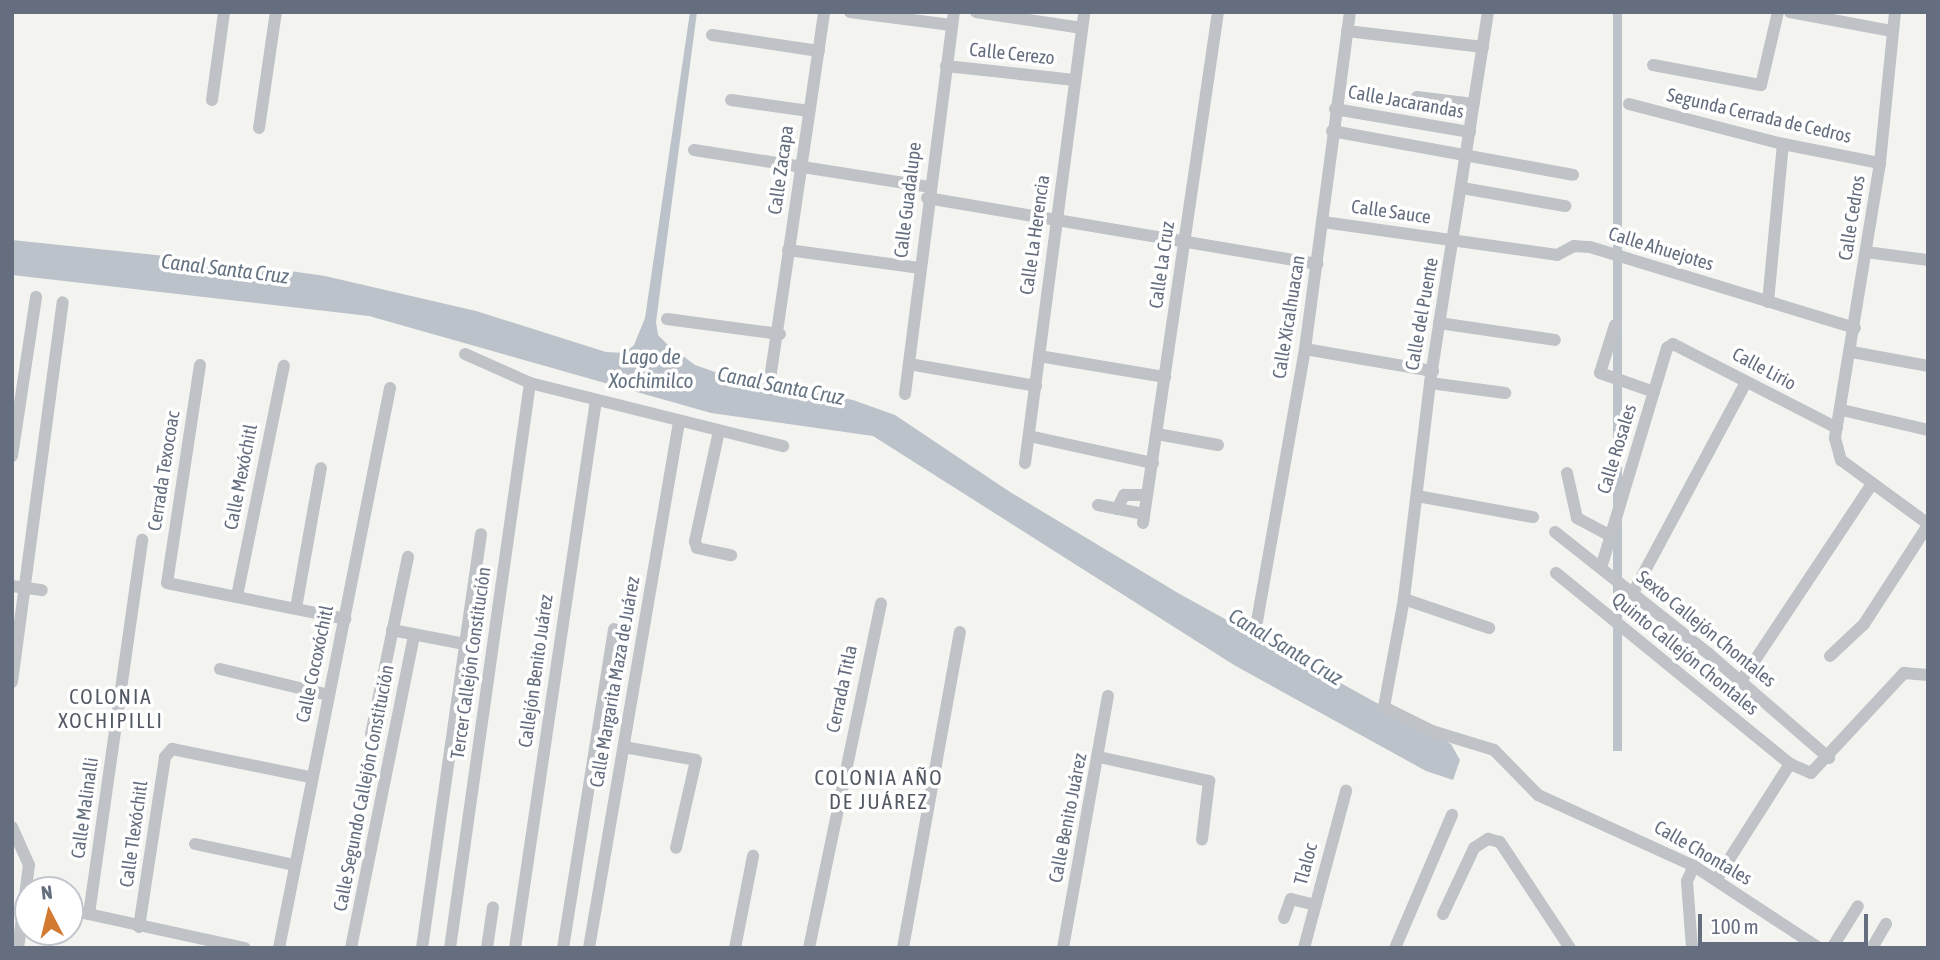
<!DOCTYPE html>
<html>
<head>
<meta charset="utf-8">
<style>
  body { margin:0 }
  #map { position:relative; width:1940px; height:960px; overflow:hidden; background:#f3f4f0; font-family:"Asap Condensed",sans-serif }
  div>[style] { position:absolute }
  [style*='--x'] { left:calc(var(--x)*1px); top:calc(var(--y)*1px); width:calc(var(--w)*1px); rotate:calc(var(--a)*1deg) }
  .water>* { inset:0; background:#bcc2c9; transform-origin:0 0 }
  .minor>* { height:12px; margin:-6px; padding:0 6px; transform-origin:6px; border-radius:6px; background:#bfc2c6 }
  span { translate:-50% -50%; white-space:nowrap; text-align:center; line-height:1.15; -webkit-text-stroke:7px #fff; paint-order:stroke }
  .street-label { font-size:19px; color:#656e7f }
  .water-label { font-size:21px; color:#667483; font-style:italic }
  .neighbourhood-label { font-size:21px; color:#535964; letter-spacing:2px }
  .frame { position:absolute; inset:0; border:14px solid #656e7f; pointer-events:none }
  .north { position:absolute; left:14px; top:876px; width:70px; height:70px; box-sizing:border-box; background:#fff; border:2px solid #c1c5cc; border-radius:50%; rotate:353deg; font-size:19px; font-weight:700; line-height:28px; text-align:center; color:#656e7f }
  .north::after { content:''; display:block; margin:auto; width:24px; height:32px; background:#d37a31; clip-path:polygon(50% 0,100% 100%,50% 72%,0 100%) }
  .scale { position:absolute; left:1698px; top:914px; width:170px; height:32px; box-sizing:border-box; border:4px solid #656e7f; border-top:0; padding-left:9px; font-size:21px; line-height:24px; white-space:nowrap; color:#656e7f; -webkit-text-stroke:5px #fff; paint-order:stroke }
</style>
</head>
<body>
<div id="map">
  <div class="water">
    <div style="clip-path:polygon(690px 12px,697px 12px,656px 322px,658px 335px,667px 344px,695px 365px,715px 372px,853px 400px,895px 415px,1010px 492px,1178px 593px,1451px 744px,1460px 760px,1453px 780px,1426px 771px,1234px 665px,873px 436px,711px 413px,369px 316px,12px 275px,12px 240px,242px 264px,325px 276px,476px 311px,606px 352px,625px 353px,634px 345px,645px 318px)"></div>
    <div style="left:1613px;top:12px;width:9px;height:739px"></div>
  </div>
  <div class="minor">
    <div style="--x:850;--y:12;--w:102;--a:7.3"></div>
    <div style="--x:976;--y:12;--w:107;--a:8.6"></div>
    <div style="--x:1488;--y:12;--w:376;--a:98.9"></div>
    <div style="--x:1430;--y:383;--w:218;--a:96.9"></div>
    <div style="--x:1404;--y:599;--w:110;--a:100.5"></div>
    <div style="--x:1384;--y:707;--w:54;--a:26.6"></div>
    <div style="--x:1432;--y:731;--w:65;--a:17"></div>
    <div style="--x:1494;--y:750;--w:63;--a:45.6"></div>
    <div style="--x:1538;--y:795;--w:171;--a:24.5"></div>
    <div style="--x:1694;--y:866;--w:149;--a:33.3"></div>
    <div style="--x:1790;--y:12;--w:104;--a:10.6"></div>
    <div style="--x:1895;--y:12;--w:152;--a:95.7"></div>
    <div style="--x:1880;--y:163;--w:279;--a:99.3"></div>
    <div style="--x:1835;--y:438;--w:23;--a:75"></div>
    <div style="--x:1841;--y:460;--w:108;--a:36.3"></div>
    <div style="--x:1347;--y:31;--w:137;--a:6.7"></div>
    <div style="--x:712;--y:35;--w:108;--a:8.5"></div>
    <div style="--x:1653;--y:65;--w:110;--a:10.5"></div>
    <div style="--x:1761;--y:85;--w:75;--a:-76.9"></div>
    <div style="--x:946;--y:66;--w:129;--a:6.2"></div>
    <div style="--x:1417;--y:97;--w:57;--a:7"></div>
    <div style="--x:212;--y:100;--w:89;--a:-82.2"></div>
    <div style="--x:731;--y:100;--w:79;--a:8"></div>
    <div style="--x:1629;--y:104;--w:159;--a:14.6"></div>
    <div style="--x:1783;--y:144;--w:99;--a:11.1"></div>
    <div style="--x:1335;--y:109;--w:137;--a:9.7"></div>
    <div style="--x:259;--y:128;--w:117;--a:-81.7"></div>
    <div style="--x:1332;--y:131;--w:245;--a:10.3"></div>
    <div style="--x:694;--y:150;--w:238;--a:8.9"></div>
    <div style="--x:1462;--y:188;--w:105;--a:9.9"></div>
    <div style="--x:927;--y:198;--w:396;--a:9.6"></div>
    <div style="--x:1323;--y:222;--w:236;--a:8"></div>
    <div style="--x:1557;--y:255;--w:19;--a:-28"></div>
    <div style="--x:1574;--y:246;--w:16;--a:4"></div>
    <div style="--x:1590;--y:247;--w:277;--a:17"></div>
    <div style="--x:788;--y:250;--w:132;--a:7.8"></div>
    <div style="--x:1866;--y:252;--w:63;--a:7.4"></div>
    <div style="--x:1768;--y:302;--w:159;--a:-84.6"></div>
    <div style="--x:667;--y:319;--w:114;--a:7.6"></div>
    <div style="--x:1439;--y:323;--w:117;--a:8.3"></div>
    <div style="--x:1615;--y:325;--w:50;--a:107.4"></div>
    <div style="--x:1600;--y:373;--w:57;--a:19.4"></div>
    <div style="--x:1305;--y:349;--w:130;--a:9.8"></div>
    <div style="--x:1852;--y:352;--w:77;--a:10.4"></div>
    <div style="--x:465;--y:354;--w:71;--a:24"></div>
    <div style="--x:530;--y:383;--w:261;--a:14"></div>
    <div style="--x:1039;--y:356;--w:128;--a:9.5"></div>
    <div style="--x:909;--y:364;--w:129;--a:9.8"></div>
    <div style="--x:200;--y:365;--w:220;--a:98.6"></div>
    <div style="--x:167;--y:583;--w:182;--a:11.4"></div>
    <div style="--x:770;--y:379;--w:371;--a:-81.6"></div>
    <div style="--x:1430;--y:383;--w:76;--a:7.6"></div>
    <div style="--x:905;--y:394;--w:385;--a:-82.7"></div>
    <div style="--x:1842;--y:410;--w:88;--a:13.1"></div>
    <div style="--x:719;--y:431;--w:113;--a:102.3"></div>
    <div style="--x:695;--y:541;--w:7;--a:74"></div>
    <div style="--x:697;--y:548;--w:35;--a:12"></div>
    <div style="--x:1157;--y:434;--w:62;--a:10.2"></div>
    <div style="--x:1029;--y:436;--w:127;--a:12.3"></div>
    <div style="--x:12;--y:456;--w:161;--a:-81.4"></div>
    <div style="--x:1025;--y:463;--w:455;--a:-82.5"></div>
    <div style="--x:1567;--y:473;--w:46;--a:77.5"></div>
    <div style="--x:1577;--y:518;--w:38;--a:28"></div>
    <div style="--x:1417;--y:496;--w:118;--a:10.3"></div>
    <div style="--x:1098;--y:505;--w:47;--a:11.1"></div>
    <div style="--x:1117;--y:509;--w:16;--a:-63"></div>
    <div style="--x:1124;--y:495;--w:23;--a:0"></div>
    <div style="--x:1143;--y:523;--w:516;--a:-81.65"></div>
    <div style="--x:1555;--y:532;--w:196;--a:38.4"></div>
    <div style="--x:1709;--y:654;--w:159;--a:40.9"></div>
    <div style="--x:1601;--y:568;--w:230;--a:-73.3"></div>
    <div style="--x:1667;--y:348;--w:7;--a:-34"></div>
    <div style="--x:1673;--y:344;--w:184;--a:27.1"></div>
    <div style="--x:1556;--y:573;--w:302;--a:39.2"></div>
    <div style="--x:1790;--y:764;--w:23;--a:23"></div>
    <div style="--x:1811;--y:773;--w:137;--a:-47.1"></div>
    <div style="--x:1904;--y:673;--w:24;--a:5"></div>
    <div style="--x:12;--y:586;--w:30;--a:8"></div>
    <div style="--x:1633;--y:593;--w:239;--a:-61.8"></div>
    <div style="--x:237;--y:596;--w:235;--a:-78.5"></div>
    <div style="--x:1404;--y:599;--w:90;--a:18.8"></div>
    <div style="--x:296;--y:608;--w:142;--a:-79.9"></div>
    <div style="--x:1256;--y:627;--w:282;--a:-80"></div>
    <div style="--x:1305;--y:349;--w:340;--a:-82.4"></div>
    <div style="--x:392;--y:630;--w:74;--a:10.9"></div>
    <div style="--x:465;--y:644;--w:111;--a:-81.7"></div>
    <div style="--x:1830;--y:656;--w:47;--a:-43.3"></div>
    <div style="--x:1864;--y:624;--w:118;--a:-57.1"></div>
    <div style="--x:220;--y:669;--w:111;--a:13.5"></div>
    <div style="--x:1741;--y:681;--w:237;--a:-56.4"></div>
    <div style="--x:12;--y:682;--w:383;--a:-82.4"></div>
    <div style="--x:371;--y:734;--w:181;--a:-78.2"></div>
    <div style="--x:624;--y:747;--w:73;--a:10.2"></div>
    <div style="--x:696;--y:760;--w:90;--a:102.8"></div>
    <div style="--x:1099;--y:757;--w:113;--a:12.3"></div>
    <div style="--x:1209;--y:781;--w:59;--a:96.8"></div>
    <div style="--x:12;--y:827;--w:42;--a:65.9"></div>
    <div style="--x:29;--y:865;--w:84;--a:97.5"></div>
    <div style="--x:195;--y:844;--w:102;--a:11.9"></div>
    <div style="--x:1716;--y:880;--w:138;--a:-57.5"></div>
    <div style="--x:70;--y:910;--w:179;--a:12.3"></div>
    <div style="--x:89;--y:914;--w:378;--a:-81.9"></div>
    <div style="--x:1443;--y:914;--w:73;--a:-64.8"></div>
    <div style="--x:1474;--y:848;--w:17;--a:-33"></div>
    <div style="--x:1488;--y:839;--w:12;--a:14"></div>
    <div style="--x:1500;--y:842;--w:127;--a:56.6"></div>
    <div style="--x:1284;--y:918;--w:20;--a:-70"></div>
    <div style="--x:1291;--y:899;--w:25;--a:14"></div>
    <div style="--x:139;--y:927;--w:172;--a:-81.3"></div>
    <div style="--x:165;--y:757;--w:11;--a:-49"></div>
    <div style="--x:172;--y:749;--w:141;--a:11.5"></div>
    <div style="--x:279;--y:948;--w:571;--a:-78.79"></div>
    <div style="--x:351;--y:948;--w:318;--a:-78.6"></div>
    <div style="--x:422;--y:948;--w:307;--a:-81.9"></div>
    <div style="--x:450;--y:948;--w:571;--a:-81.94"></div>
    <div style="--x:487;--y:948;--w:41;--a:-81.7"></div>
    <div style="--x:515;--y:948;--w:554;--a:-81.59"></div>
    <div style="--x:563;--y:948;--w:323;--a:-80.9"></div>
    <div style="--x:589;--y:948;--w:534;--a:-80.29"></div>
    <div style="--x:735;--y:948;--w:94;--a:-78.9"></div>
    <div style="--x:809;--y:948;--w:352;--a:-78.2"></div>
    <div style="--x:903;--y:948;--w:321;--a:-79.8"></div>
    <div style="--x:1063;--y:948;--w:256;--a:-79.9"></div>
    <div style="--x:1304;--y:948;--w:163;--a:-75"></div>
    <div style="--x:1395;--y:948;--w:145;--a:-66.8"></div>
    <div style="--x:1692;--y:948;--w:67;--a:-94.3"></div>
    <div style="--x:1687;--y:881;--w:17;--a:-65"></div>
    <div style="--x:1832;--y:948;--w:49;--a:-58.2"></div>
    <div style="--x:1872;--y:948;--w:28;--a:-60"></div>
  </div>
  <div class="street-label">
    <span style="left:1012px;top:54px;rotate:6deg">Calle Cerezo</span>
    <span style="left:1406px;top:102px;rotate:10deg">Calle Jacarandas</span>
    <span style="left:1759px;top:116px;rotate:13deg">Segunda Cerrada de Cedros</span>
    <span style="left:781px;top:170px;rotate:-82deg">Calle Zacapa</span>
    <span style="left:908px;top:200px;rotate:-83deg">Calle Guadalupe</span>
    <span style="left:1391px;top:212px;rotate:8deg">Calle Sauce</span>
    <span style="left:1852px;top:218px;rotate:-81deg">Calle Cedros</span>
    <span style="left:1035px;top:235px;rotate:-82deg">Calle La Herencia</span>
    <span style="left:1661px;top:249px;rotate:17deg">Calle Ahuejotes</span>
    <span style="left:1162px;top:265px;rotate:-82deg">Calle La Cruz</span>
    <span style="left:1422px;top:314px;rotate:-80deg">Calle del Puente</span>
    <span style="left:1289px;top:317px;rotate:-81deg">Calle Xicalhuacan</span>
    <span style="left:1764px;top:369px;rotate:28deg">Calle Lirio</span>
    <span style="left:1617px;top:449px;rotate:-73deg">Calle Rosales</span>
    <span style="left:164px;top:471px;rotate:-81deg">Cerrada Texocoac</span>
    <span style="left:241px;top:477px;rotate:-79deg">Calle Mexóchitl</span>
    <span style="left:1706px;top:629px;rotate:39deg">Sexto Callejón Chontales</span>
    <span style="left:1685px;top:654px;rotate:39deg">Quinto Callejón Chontales</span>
    <span style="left:471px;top:663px;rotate:-82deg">Tercer Callejón Constitución</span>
    <span style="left:315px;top:664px;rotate:-78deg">Calle Cocoxóchitl</span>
    <span style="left:536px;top:671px;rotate:-82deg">Callejón Benito Juárez</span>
    <span style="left:615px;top:682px;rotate:-80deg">Calle Margarita Maza de Juárez</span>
    <span style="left:842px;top:689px;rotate:-78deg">Cerrada Titla</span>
    <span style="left:364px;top:788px;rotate:-79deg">Calle Segundo Callejón Constitución</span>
    <span style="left:85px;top:808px;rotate:-82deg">Calle Malinalli</span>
    <span style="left:1068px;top:818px;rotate:-79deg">Calle Benito Juárez</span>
    <span style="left:134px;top:834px;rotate:-82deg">Calle Tlexóchitl</span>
    <span style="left:1703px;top:853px;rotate:30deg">Calle Chontales</span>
    <span style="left:1306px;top:864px;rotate:-75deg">Tlaloc</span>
  </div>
  <div class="water-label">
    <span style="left:225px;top:268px;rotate:7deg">Canal Santa Cruz</span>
    <span style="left:651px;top:368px">Lago de<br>Xochimilco</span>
    <span style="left:781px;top:385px;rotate:11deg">Canal Santa Cruz</span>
    <span style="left:1286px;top:646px;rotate:31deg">Canal Santa Cruz</span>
  </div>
  <div class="neighbourhood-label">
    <span style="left:111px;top:708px">COLONIA<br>XOCHIPILLI</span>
    <span style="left:879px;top:789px">COLONIA AÑO<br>DE JUÁREZ</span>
  </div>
  <div class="frame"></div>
  <div class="north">N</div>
  <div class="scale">100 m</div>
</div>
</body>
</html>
